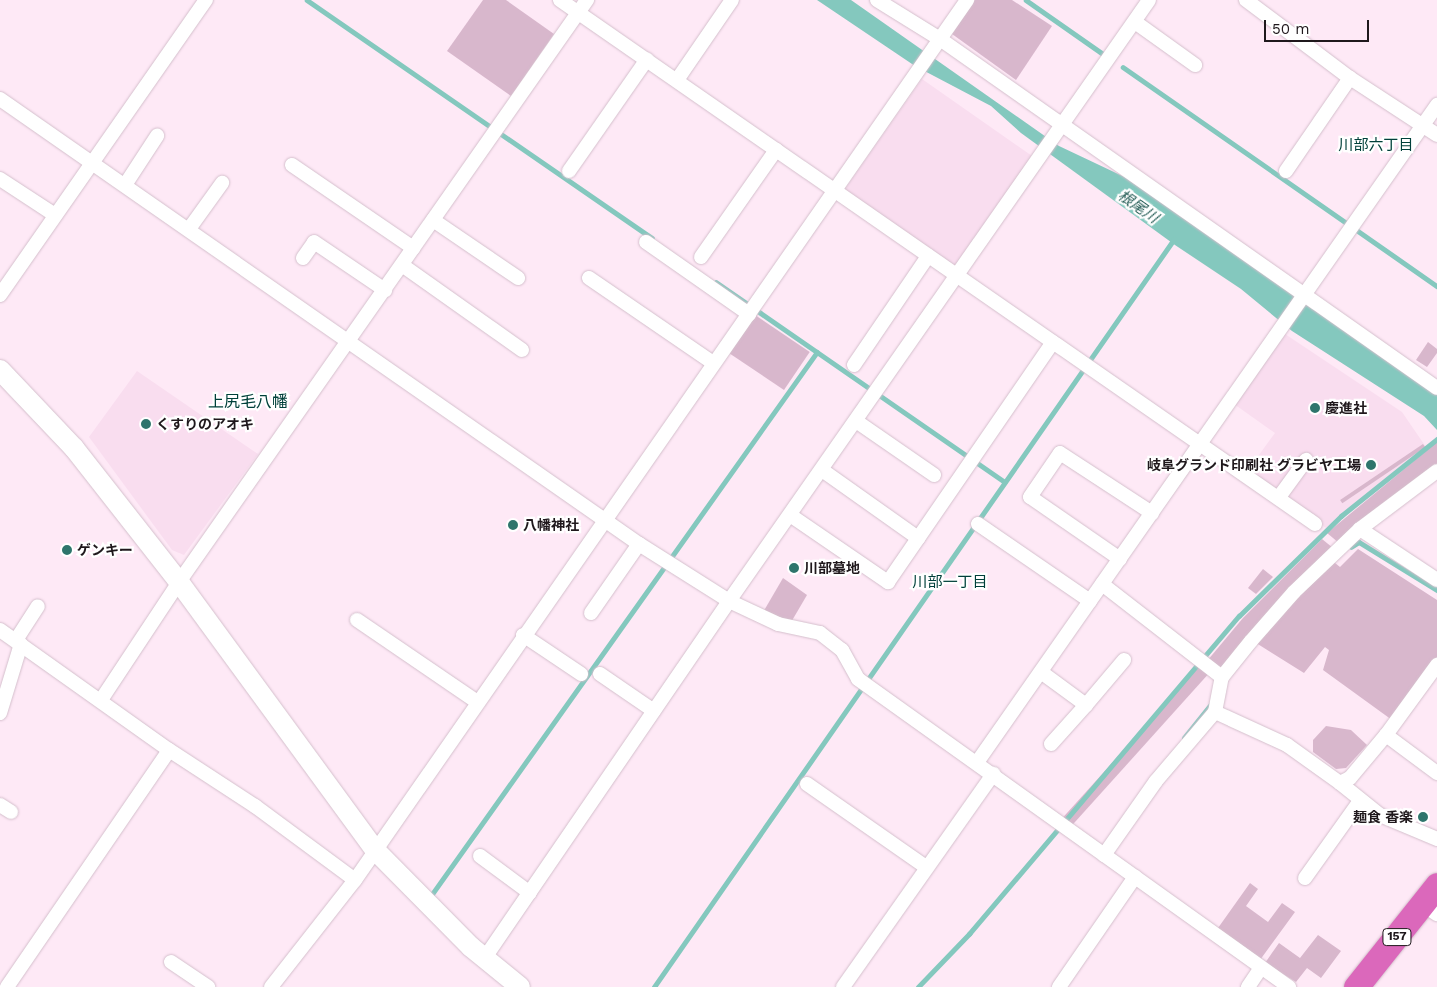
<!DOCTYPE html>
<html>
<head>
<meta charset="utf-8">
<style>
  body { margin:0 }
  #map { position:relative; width:1437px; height:987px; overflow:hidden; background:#fee9f6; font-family:"Work Sans","Noto Sans JP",sans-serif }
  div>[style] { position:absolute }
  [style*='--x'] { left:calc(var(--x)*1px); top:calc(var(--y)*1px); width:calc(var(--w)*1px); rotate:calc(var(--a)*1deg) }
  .built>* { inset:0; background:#f9ddef; transform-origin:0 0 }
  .green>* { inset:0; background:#d8b7cc; transform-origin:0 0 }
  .water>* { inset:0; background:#84c8be }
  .stream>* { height:4.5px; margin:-2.25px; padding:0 2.25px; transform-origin:2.25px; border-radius:2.25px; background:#84c8be }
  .roads { filter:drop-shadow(0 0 1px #d4bfcc) drop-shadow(0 0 1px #d4bfcc) }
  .street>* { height:14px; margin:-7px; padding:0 7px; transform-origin:7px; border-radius:7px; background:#fff }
  .secondary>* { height:20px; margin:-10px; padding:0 10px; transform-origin:10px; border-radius:10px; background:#fff }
  .highway>* { height:25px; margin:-12.5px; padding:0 12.5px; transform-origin:12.5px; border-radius:12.5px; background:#db68bb }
  .dots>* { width:14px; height:14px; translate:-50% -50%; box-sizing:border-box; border:2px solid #fff; border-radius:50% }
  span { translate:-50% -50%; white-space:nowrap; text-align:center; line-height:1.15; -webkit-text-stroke:4.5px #fff; paint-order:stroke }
  .shield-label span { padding:1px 4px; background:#fff; border:1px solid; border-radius:4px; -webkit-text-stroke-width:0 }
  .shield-label { font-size:12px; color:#1f181c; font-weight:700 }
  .poi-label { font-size:14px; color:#1f181c; font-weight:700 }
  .left { translate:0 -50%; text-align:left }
  .right { translate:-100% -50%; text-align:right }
  .neighbourhood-label { font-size:15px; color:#00403a }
  .water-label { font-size:15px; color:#255d56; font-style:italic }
  .quarter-label { font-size:16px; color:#00403a }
  .scale { position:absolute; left:1264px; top:20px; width:105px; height:22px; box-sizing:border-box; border:2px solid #1f181c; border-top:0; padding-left:6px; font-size:15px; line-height:18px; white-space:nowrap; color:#1f181c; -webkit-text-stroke:4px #fff; paint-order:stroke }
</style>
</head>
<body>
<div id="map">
  <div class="built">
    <div style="left:922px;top:79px;width:137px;height:138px;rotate:35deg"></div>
    <div style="clip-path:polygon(1285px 334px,1402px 412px,1426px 447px,1326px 528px,1248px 470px,1275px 433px,1234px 404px)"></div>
    <div style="clip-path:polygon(137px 371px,258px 454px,184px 555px,172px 550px,89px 437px)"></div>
  </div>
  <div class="green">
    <div style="clip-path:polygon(483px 0,506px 0,554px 34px,511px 96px,447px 51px)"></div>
    <div style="clip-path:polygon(975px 0,1012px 0,1052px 26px,1016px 80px,952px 34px)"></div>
    <div style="left:755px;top:315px;width:66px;height:46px;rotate:34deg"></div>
    <div style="clip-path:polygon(1428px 342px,1437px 349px,1437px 353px,1427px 367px,1416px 360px)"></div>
    <div style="clip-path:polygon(1437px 442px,1437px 464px,1339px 543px,1327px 533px)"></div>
    <div style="left:1423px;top:444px;width:4px;height:100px;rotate:56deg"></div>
    <div style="clip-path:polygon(1322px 539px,1333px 548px,1222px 671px,1207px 661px,1243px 618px)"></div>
    <div style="clip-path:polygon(1358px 549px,1437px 600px,1437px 657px,1392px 720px,1323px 670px,1329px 650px,1325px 647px,1304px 673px,1253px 641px,1330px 559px,1340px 567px)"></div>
    <div style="clip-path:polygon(1263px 569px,1273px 577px,1256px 594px,1248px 588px)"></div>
    <div style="clip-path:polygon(783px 578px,807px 595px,790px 624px,762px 614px)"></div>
    <div style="left:1203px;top:662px;width:12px;height:210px;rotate:42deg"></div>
    <div style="clip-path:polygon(1326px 726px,1351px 730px,1367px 745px,1346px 768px,1336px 769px,1313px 752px,1313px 740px)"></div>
    <div style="clip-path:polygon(1250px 883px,1258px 889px,1246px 906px,1268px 922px,1282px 903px,1295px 912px,1260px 960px,1218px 928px)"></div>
    <div style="clip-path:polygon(1318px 935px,1341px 951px,1321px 978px,1307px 968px,1296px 982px,1265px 963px,1279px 943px,1300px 958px)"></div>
  </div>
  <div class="water">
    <div style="clip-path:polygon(817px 0,851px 0,1059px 146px,1133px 181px,1437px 394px,1437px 430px,1424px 416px,1292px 331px,1241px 289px,1175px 245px,1021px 133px,991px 106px,915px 66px)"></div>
  </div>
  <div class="stream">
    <div style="--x:307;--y:0;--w:419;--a:34.6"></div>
    <div style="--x:1026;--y:0;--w:94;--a:35"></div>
    <div style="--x:1123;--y:67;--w:383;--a:34.9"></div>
    <div style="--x:716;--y:282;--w:351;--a:34.7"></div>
    <div style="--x:1351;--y:547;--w:9;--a:-32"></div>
    <div style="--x:1359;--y:542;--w:92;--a:31.6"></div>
    <div style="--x:1184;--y:738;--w:45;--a:-51.3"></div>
    <div style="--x:430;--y:897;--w:668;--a:-54.62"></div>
    <div style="--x:654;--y:987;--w:911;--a:-55.19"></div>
    <div style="--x:918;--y:987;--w:74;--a:-46.1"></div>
    <div style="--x:969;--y:934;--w:417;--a:-49.7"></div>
    <div style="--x:1239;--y:616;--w:143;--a:-44.4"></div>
    <div style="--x:1341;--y:516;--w:123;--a:-38.7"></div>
  </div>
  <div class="roads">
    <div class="street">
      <div style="--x:560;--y:0;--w:919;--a:34.76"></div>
      <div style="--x:877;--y:0;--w:74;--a:31.8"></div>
      <div style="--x:940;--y:39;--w:607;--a:35.08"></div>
      <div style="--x:1246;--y:0;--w:130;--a:36.9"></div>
      <div style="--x:1350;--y:78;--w:104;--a:33.2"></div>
      <div style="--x:1135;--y:22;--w:74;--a:35.6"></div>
      <div style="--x:677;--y:80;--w:97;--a:-55.5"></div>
      <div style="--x:0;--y:99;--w:779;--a:34.85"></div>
      <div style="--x:639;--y:544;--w:107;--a:32.3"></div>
      <div style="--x:729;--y:601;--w:54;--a:25.1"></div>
      <div style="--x:778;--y:624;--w:43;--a:12.1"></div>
      <div style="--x:820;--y:633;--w:28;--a:38"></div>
      <div style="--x:842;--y:650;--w:33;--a:61"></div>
      <div style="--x:858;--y:679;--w:530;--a:35.55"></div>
      <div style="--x:292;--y:165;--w:147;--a:34.4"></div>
      <div style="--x:569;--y:171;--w:136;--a:-55.1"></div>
      <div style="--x:1286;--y:171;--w:113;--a:-55.5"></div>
      <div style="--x:0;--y:179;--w:66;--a:33.2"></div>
      <div style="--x:125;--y:185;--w:59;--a:-56.9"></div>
      <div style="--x:433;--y:220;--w:103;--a:34.3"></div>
      <div style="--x:189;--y:229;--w:57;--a:-54.3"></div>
      <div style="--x:646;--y:242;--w:126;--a:35"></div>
      <div style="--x:701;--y:257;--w:131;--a:-55"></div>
      <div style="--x:303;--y:258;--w:19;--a:-55"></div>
      <div style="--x:314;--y:242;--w:86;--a:34.1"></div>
      <div style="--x:402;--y:265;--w:147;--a:35.3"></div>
      <div style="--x:589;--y:278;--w:150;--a:34.4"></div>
      <div style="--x:0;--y:295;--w:360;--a:-55.1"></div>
      <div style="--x:854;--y:365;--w:132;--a:-55.8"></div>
      <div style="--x:856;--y:421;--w:95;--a:34.7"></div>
      <div style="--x:822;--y:470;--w:118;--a:35.3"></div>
      <div style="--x:1279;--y:497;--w:46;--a:-53.9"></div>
      <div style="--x:790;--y:515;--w:119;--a:34.4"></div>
      <div style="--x:888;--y:582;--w:291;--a:-55.5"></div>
      <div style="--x:978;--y:524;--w:136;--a:34.5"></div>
      <div style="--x:1360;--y:529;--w:92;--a:33.5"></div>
      <div style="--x:1120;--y:559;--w:109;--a:-145.4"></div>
      <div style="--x:1030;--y:497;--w:53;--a:-55.7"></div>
      <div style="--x:1060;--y:453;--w:110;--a:33.1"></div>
      <div style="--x:1102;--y:584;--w:152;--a:37.8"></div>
      <div style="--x:591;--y:613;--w:84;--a:-55.2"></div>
      <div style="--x:357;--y:620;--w:145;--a:34.3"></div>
      <div style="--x:0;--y:630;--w:207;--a:35.4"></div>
      <div style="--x:169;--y:750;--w:103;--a:33.1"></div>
      <div style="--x:255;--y:806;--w:124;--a:36.5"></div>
      <div style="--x:355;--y:880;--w:1072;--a:-55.18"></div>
      <div style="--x:523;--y:635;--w:70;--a:33.9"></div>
      <div style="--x:16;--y:640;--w:40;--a:-57.1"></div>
      <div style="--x:1041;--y:672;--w:56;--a:36.3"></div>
      <div style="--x:1086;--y:705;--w:59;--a:-49.8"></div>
      <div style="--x:600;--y:674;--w:65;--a:34.4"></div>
      <div style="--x:101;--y:700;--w:141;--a:-56.5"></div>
      <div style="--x:179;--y:582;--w:711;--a:-54.97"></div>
      <div style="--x:1215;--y:712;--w:79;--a:24.6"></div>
      <div style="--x:1287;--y:745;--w:65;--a:35.6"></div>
      <div style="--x:1340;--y:783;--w:11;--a:-27"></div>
      <div style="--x:1350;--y:778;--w:56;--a:-50.1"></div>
      <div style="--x:1386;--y:735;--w:87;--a:-53.9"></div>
      <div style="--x:0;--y:713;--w:72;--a:-73.1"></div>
      <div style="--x:1386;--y:735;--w:64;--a:36.7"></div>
      <div style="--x:1051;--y:744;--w:52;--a:-48.1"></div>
      <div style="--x:978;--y:761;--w:801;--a:-55.02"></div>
      <div style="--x:1340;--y:783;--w:51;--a:38.7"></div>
      <div style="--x:1380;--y:815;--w:62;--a:22.8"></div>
      <div style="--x:807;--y:784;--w:145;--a:34.9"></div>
      <div style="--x:0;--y:805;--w:13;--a:32"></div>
      <div style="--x:1104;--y:855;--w:90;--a:-54.9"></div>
      <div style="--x:1156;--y:781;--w:91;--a:-49.5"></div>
      <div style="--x:1215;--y:712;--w:36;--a:-79"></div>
      <div style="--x:1222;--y:677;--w:46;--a:-51.1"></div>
      <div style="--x:1251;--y:641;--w:65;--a:-48.7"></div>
      <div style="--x:1294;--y:592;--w:91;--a:-43.7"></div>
      <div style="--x:1360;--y:529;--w:96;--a:-37"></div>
      <div style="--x:480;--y:856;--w:62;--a:36.5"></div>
      <div style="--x:1305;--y:878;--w:95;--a:-54.5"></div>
      <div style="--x:1423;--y:905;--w:17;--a:33"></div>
      <div style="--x:484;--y:959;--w:434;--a:-55.6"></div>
      <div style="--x:729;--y:601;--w:733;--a:-55.05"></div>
      <div style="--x:171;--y:962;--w:45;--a:34"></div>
      <div style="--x:7;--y:987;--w:287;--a:-55.6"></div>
      <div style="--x:271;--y:987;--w:136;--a:-51.9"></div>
      <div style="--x:843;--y:987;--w:261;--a:-54.8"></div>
      <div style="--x:1059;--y:987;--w:134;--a:-55.4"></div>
      <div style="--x:1248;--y:987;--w:23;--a:-56"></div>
    </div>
    <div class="secondary">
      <div style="--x:0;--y:370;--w:108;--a:46.5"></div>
      <div style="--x:74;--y:448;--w:170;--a:51.9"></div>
      <div style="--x:179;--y:582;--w:333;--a:53.8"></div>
      <div style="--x:376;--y:851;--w:135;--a:45.3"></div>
      <div style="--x:471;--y:947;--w:63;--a:39.2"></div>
    </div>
    <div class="highway">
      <div style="--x:1356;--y:987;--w:130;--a:-51.5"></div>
    </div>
  </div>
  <div class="dots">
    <div style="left:1315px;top:408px;background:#2e756c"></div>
    <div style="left:146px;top:424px;background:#2e756c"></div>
    <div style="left:1371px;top:465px;background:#2e756c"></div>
    <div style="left:513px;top:525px;background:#2e756c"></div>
    <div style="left:67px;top:550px;background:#2e756c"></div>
    <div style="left:794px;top:568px;background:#2e756c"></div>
    <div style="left:1423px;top:817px;background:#2e756c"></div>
  </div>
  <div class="shield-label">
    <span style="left:1397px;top:937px">157</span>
  </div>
  <div class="poi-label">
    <span class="left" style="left:1325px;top:408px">慶進社</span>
    <span class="left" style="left:156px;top:424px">くすりのアオキ</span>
    <span class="right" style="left:1361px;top:465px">岐阜グランド印刷社 グラビヤ工場</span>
    <span class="left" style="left:523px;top:525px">八幡神社</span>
    <span class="left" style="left:77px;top:550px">ゲンキー</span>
    <span class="left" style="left:804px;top:568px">川部墓地</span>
    <span class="right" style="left:1413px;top:817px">麺食 香楽</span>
  </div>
  <div class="neighbourhood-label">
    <span style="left:1376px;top:146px">川部六丁目</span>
    <span style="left:950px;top:583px">川部一丁目</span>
  </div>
  <div class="water-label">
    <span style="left:1138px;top:207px;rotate:35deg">根尾川</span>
  </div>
  <div class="quarter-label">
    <span style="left:248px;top:402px">上尻毛八幡</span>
  </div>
  <div class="scale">50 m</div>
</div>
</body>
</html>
